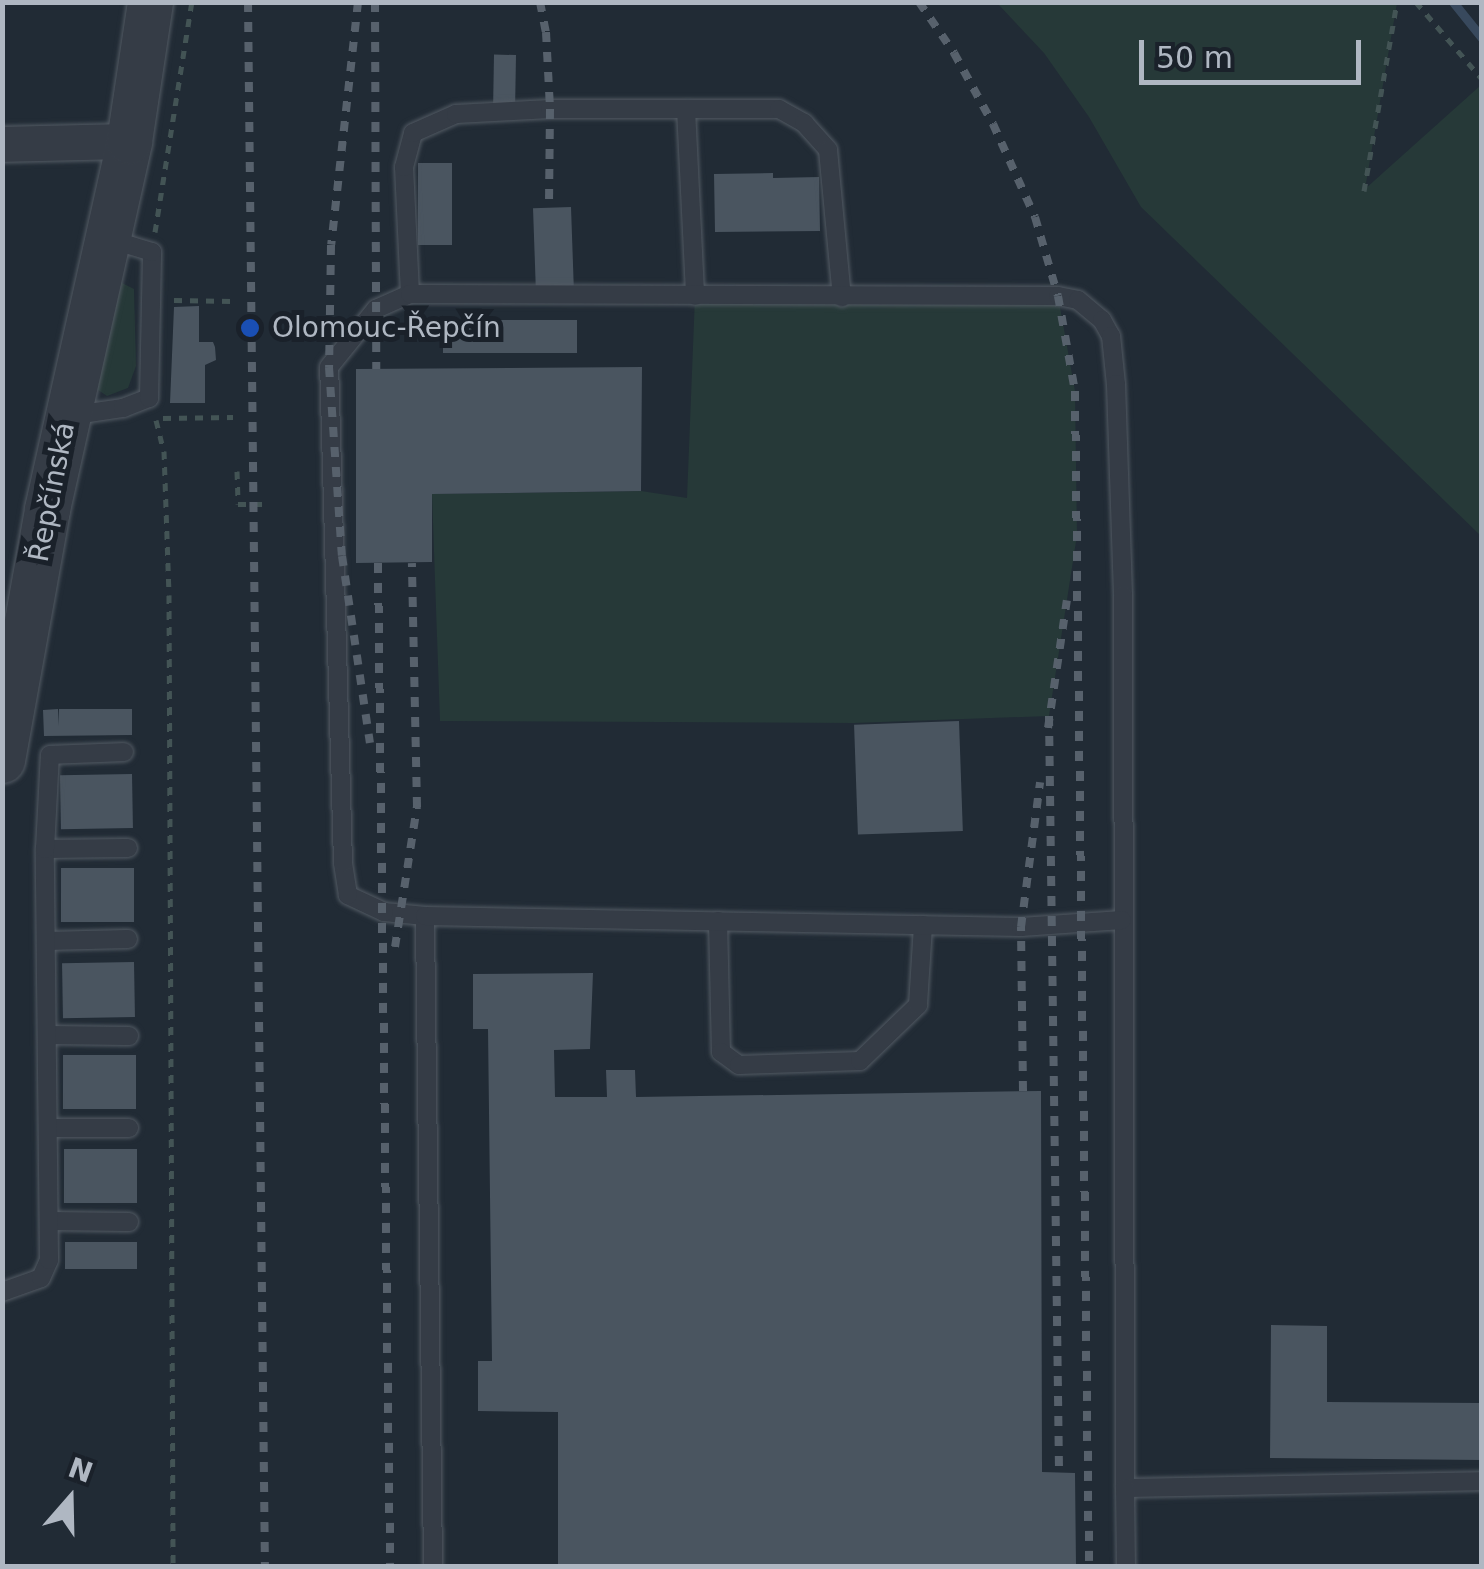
<!DOCTYPE html>
<html>
<head>
<meta charset="utf-8">
<style>
  body { margin:0 }
  #map { position:relative; width:1484px; height:1569px; overflow:hidden; background:#212b35; font-family:"DejaVu Sans",sans-serif }
  div>[style] { position:absolute }
  [style*='--x'] { left:calc(var(--x)*1px); top:calc(var(--y)*1px); width:calc(var(--w)*1px); rotate:calc(var(--a)*1deg) }
  .green>* { inset:0; background:#263938 }
  .stream>* { height:9px; margin:-4.5px; padding:0 4.5px; transform-origin:4.5px; border-radius:4.5px; background:#38495d }
  .building>* { inset:0; background:#4a5560; transform-origin:0 0 }
  .path>* { height:5px; margin-top:-2.5px; transform-origin:0; background:repeating-linear-gradient(90deg,#435455 0 8px,transparent 0 16px) }
  .roads { filter:drop-shadow(0 0 2px #525a63) drop-shadow(0 0 2px #525a63) }
  .service>* { height:18px; margin:-9px; padding:0 9px; transform-origin:9px; border-radius:9px; background:#353c46 }
  .minor>* { height:35px; margin:-17.5px; padding:0 17.5px; transform-origin:17.5px; border-radius:17.5px; background:#353c46 }
  .tertiary>* { height:45px; margin:-22.5px; padding:0 22.5px; transform-origin:22.5px; border-radius:22.5px; background:#353c46 }
  .rail>* { height:8px; margin-top:-4px; transform-origin:0; background:repeating-linear-gradient(90deg,#57616c 0 10px,transparent 0 20px) }
  .dots>* { width:28px; height:28px; translate:-50% -50%; box-sizing:border-box; border:5px solid #1a212a; border-radius:50% }
  span { translate:-50% -50%; white-space:nowrap; text-align:center; line-height:1.15; -webkit-text-stroke:10px #1a212a; paint-order:stroke }
  .poi-label { font-size:28px; color:#afb7c2 }
  .left { translate:0 -50%; text-align:left }
  .street-label { font-size:28px; color:#afb7c2 }
  .frame { position:absolute; inset:0; border:5px solid #afb7c2; pointer-events:none }
  .north { position:absolute; left:20px; top:1449px; width:100px; height:100px; -webkit-text-stroke:8px #1a212a; paint-order:stroke; rotate:20deg; font-size:28px; font-weight:700; line-height:40px; text-align:center; color:#afb7c2 }
  .north::after { content:''; display:block; margin:auto; width:35px; height:45px; background:#afb7c2; clip-path:polygon(50% 0,100% 100%,50% 72%,0 100%) }
  .scale { position:absolute; left:1139px; top:40px; width:222px; height:45px; box-sizing:border-box; border:5px solid #afb7c2; border-top:0; padding-left:12px; font-size:30px; line-height:35px; white-space:nowrap; color:#afb7c2; -webkit-text-stroke:8px #1a212a; paint-order:stroke }
</style>
</head>
<body>
<div id="map">
  <div class="green">
    <div style="clip-path:polygon(997px 3px,1397px 3px,1365px 189px,1481px 85px,1481px 536px,1141px 207px,1089px 117px,1044px 53px)"></div>
    <div style="clip-path:polygon(120px 282px,134px 289px,136px 366px,128px 388px,107px 396px,92px 386px)"></div>
    <div style="clip-path:polygon(695px 296px,1058px 296px,1075px 391px,1077px 535px,1049px 716px,854px 723px,440px 721px,432px 494px,641px 491px,687px 498px)"></div>
  </div>
  <div class="stream">
    <div style="--x:1453;--y:2;--w:46;--a:51.1"></div>
  </div>
  <div class="building">
    <div style="left:516px;top:55px;width:49px;height:22px;rotate:91deg"></div>
    <div style="left:418px;top:163px;width:34px;height:82px"></div>
    <div style="clip-path:polygon(773px 173px,773px 178px,819px 177px,820px 231px,715px 232px,714px 174px)"></div>
    <div style="left:571px;top:207px;width:81px;height:38px;rotate:88deg"></div>
    <div style="clip-path:polygon(199px 306px,199px 342px,213px 342px,215px 347px,216px 360px,205px 365px,205px 403px,170px 403px,174px 307px)"></div>
    <div style="left:443px;top:320px;width:134px;height:33px"></div>
    <div style="clip-path:polygon(642px 367px,641px 491px,432px 494px,432px 562px,356px 563px,356px 369px)"></div>
    <div style="clip-path:polygon(58px 709px,58px 726px,59px 709px,132px 709px,132px 735px,44px 736px,43px 710px)"></div>
    <div style="left:959px;top:721px;width:110px;height:105px;rotate:88deg"></div>
    <div style="left:132px;top:774px;width:54px;height:72px;rotate:89deg"></div>
    <div style="left:134px;top:868px;width:54px;height:73px;rotate:90deg"></div>
    <div style="left:134px;top:962px;width:55px;height:72px;rotate:89deg"></div>
    <div style="clip-path:polygon(593px 973px,590px 1049px,554px 1050px,555px 1097px,607px 1097px,606px 1070px,635px 1070px,636px 1097px,1041px 1091px,1042px 1472px,1075px 1473px,1076px 1566px,558px 1566px,558px 1412px,478px 1411px,478px 1361px,492px 1361px,488px 1029px,473px 1029px,473px 974px)"></div>
    <div style="left:136px;top:1055px;width:54px;height:73px;rotate:90deg"></div>
    <div style="left:137px;top:1149px;width:54px;height:73px;rotate:90deg"></div>
    <div style="left:65px;top:1242px;width:72px;height:27px"></div>
    <div style="clip-path:polygon(1271px 1325px,1327px 1326px,1327px 1402px,1482px 1403px,1482px 1460px,1270px 1458px)"></div>
  </div>
  <div class="path">
    <div style="--x:1416;--y:2;--w:101;--a:49.4"></div>
    <div style="--x:1364;--y:191;--w:192;--a:-80.1"></div>
    <div style="--x:155;--y:232;--w:233;--a:-80.9"></div>
    <div style="--x:174;--y:300;--w:58;--a:1"></div>
    <div style="--x:163;--y:418;--w:70;--a:-0.8"></div>
    <div style="--x:156;--y:420;--w:32;--a:76"></div>
    <div style="--x:164;--y:451;--w:144;--a:88"></div>
    <div style="--x:169;--y:595;--w:971;--a:89.76"></div>
    <div style="--x:237;--y:471;--w:33;--a:88"></div>
    <div style="--x:238;--y:504;--w:30;--a:0"></div>
  </div>
  <div class="roads">
    <div class="service">
      <div style="--x:686;--y:109;--w:187;--a:87.2"></div>
      <div style="--x:410;--y:294;--w:127;--a:-92.7"></div>
      <div style="--x:404;--y:167;--w:35;--a:-75"></div>
      <div style="--x:413;--y:133;--w:47;--a:-23.8"></div>
      <div style="--x:456;--y:114;--w:94;--a:-3"></div>
      <div style="--x:550;--y:109;--w:229;--a:0"></div>
      <div style="--x:779;--y:109;--w:29;--a:29"></div>
      <div style="--x:804;--y:123;--w:36;--a:48"></div>
      <div style="--x:828;--y:150;--w:148;--a:84.6"></div>
      <div style="--x:68;--y:416;--w:56;--a:-8.3"></div>
      <div style="--x:123;--y:408;--w:28;--a:-21"></div>
      <div style="--x:149;--y:398;--w:146;--a:-88.8"></div>
      <div style="--x:152;--y:252;--w:45;--a:-163.2"></div>
      <div style="--x:45;--y:849;--w:83;--a:-0.7"></div>
      <div style="--x:425;--y:916;--w:41;--a:-174.4"></div>
      <div style="--x:384;--y:912;--w:40;--a:-155"></div>
      <div style="--x:348;--y:895;--w:32;--a:-99"></div>
      <div style="--x:343;--y:863;--w:496;--a:-91.6"></div>
      <div style="--x:329;--y:367;--w:75;--a:-51"></div>
      <div style="--x:376;--y:309;--w:37;--a:-24"></div>
      <div style="--x:410;--y:294;--w:648;--a:0.18"></div>
      <div style="--x:1058;--y:296;--w:20;--a:11"></div>
      <div style="--x:1078;--y:300;--w:31;--a:40"></div>
      <div style="--x:1102;--y:320;--w:18;--a:61"></div>
      <div style="--x:1111;--y:336;--w:48;--a:84.1"></div>
      <div style="--x:1116;--y:384;--w:211;--a:88.1"></div>
      <div style="--x:1123;--y:595;--w:893;--a:89.87"></div>
      <div style="--x:1125;--y:1488;--w:357;--a:-1.1"></div>
      <div style="--x:718;--y:921;--w:131;--a:88.7"></div>
      <div style="--x:721;--y:1052;--w:22;--a:36"></div>
      <div style="--x:739;--y:1065;--w:121;--a:-1.9"></div>
      <div style="--x:860;--y:1061;--w:81;--a:-44"></div>
      <div style="--x:918;--y:1005;--w:80;--a:-86.4"></div>
      <div style="--x:46;--y:941;--w:82;--a:-1.4"></div>
      <div style="--x:48;--y:1035;--w:81;--a:0.7"></div>
      <div style="--x:49;--y:1128;--w:80;--a:0"></div>
      <div style="--x:49;--y:1221;--w:80;--a:0.7"></div>
      <div style="--x:2;--y:1292;--w:41;--a:-19.7"></div>
      <div style="--x:41;--y:1278;--w:20;--a:-66"></div>
      <div style="--x:49;--y:1260;--w:411;--a:-90.6"></div>
      <div style="--x:45;--y:849;--w:94;--a:-87"></div>
      <div style="--x:50;--y:755;--w:74;--a:-2.3"></div>
      <div style="--x:1125;--y:1488;--w:78;--a:89.3"></div>
      <div style="--x:433;--y:1566;--w:650;--a:-90.71"></div>
      <div style="--x:425;--y:916;--w:596;--a:1.06"></div>
      <div style="--x:1021;--y:927;--w:101;--a:-4"></div>
    </div>
    <div class="minor">
      <div style="--x:2;--y:144;--w:127;--a:-1.4"></div>
    </div>
    <div class="tertiary">
      <div style="--x:2;--y:760;--w:255;--a:-79.8"></div>
      <div style="--x:47;--y:509;--w:377;--a:-77.4"></div>
      <div style="--x:129;--y:141;--w:141;--a:-81.4"></div>
    </div>
  </div>
  <div class="rail">
    <div style="--x:248;--y:2;--w:1564;--a:89.38"></div>
    <div style="--x:358;--y:2;--w:244;--a:96.3"></div>
    <div style="--x:331;--y:245;--w:122;--a:90.9"></div>
    <div style="--x:329;--y:367;--w:189;--a:86.1"></div>
    <div style="--x:342;--y:556;--w:189;--a:81.5"></div>
    <div style="--x:375;--y:2;--w:367;--a:89.8"></div>
    <div style="--x:540;--y:2;--w:31;--a:79"></div>
    <div style="--x:546;--y:32;--w:77;--a:87"></div>
    <div style="--x:550;--y:109;--w:99;--a:90.6"></div>
    <div style="--x:919;--y:2;--w:62;--a:55.5"></div>
    <div style="--x:954;--y:53;--w:81;--a:61.2"></div>
    <div style="--x:993;--y:124;--w:102;--a:65.7"></div>
    <div style="--x:1035;--y:217;--w:82;--a:73.8"></div>
    <div style="--x:1058;--y:296;--w:97;--a:79.9"></div>
    <div style="--x:1075;--y:391;--w:1175;--a:89.32"></div>
    <div style="--x:378;--y:563;--w:1003;--a:89.31"></div>
    <div style="--x:1049;--y:716;--w:757;--a:89.24"></div>
    <div style="--x:1048;--y:728;--w:129;--a:-81.6"></div>
    <div style="--x:395;--y:947;--w:142;--a:-81.1"></div>
    <div style="--x:417;--y:807;--w:244;--a:-91.2"></div>
    <div style="--x:1023;--y:1091;--w:164;--a:-90.7"></div>
    <div style="--x:1021;--y:927;--w:146;--a:-82.5"></div>
  </div>
  <div class="dots">
    <div style="left:250px;top:328px;background:#1a4fb4"></div>
  </div>
  <div class="poi-label">
    <span class="left" style="left:272px;top:328px">Olomouc-Řepčín</span>
  </div>
  <div class="street-label">
    <span style="left:52px;top:492px;rotate:-79deg">Řepčínská</span>
  </div>
  <div class="frame"></div>
  <div class="north">N</div>
  <div class="scale">50 m</div>
</div>
</body>
</html>
